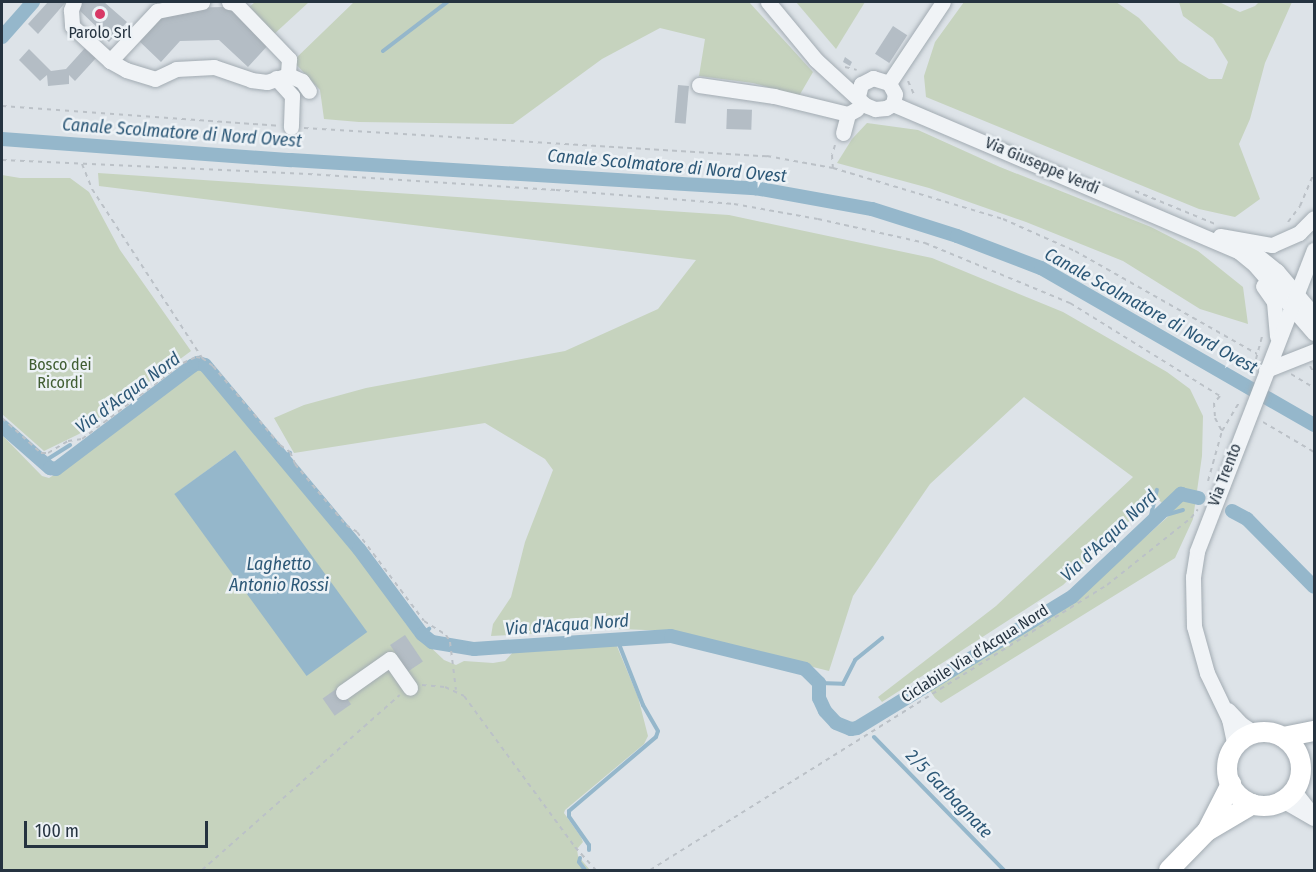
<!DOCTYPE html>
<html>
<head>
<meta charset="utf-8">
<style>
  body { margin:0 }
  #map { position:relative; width:1316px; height:872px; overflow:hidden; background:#dde3e8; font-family:"Fira Sans Condensed",sans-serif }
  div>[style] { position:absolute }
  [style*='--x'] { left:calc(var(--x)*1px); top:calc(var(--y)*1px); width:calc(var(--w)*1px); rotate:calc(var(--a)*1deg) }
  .green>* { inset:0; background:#c6d3be }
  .water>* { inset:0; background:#95b7cb; transform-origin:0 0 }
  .stream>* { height:4px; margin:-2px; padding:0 2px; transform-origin:2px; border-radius:2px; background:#95b7cb }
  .canal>* { height:14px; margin:-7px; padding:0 7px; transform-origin:7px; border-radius:7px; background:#95b7cb }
  .building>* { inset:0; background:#b4bdc5; transform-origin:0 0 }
  .path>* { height:2px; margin-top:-1px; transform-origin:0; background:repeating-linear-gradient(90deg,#bbc1c7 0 4.5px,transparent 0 9px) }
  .roads { filter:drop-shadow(0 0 2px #a2abb2) drop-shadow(0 0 2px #a2abb2) }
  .minor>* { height:15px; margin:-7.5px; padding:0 7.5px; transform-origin:7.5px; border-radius:7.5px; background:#f0f3f6 }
  .major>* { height:20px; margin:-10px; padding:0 10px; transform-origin:10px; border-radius:10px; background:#fff }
  .major>.ring { margin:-10px; padding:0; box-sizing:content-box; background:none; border:20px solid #fff; border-radius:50% }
  .dots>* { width:16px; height:16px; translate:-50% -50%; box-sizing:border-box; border:3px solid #edf2f6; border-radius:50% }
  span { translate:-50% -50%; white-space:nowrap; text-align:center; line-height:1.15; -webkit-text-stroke:5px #edf2f6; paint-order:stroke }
  .poi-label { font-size:16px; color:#253340 }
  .street-label { font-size:16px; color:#253340 }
  .park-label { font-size:16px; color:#405d32 }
  .water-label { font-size:18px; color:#2d5877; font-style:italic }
  .frame { position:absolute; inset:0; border:3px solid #253340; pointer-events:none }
  .scale { position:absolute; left:24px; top:821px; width:184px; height:27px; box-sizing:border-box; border:3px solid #253340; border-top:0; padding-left:8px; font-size:18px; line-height:21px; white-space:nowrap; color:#253340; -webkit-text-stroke:4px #edf2f6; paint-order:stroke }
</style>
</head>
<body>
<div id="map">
  <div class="green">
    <div style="clip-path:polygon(255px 2px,309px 2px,272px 36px,247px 9px)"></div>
    <div style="clip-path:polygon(354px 2px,749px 2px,813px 72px,799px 96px,753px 83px,699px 76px,705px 39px,660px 28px,602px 59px,513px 124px,359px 122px,324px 119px,320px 90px,293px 61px)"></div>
    <div style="clip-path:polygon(796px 2px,865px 2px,836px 49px)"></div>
    <div style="clip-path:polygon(964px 2px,1116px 2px,1139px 18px,1179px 61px,1209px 79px,1222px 79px,1228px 62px,1213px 38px,1183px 16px,1179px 2px,1219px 2px,1240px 12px,1255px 6px,1259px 2px,1292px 2px,1265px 63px,1250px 119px,1239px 144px,1260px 199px,1235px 217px,1199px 209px,926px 97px,924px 76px,935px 42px)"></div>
    <div style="clip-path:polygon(867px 123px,918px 130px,1000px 167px,1151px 227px,1198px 251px,1243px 287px,1248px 324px,1200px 309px,1123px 261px,1026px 222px,929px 188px,837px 163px,852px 139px)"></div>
    <div style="clip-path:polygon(98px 173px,729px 215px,932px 258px,1063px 312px,1167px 372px,1190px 389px,1203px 416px,1202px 456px,1193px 519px,1175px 558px,941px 703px,935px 698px,929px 689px,1075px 600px,1172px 513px,1155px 496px,1063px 585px,882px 702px,878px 697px,996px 606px,1133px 477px,1024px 397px,930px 484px,853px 596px,829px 671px,670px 631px,621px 629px,491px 636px,493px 624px,511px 597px,525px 542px,553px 470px,545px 459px,485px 423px,294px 453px,274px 418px,304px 405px,366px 388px,565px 351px,658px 309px,696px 260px,99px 186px)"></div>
    <div style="clip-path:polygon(2px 175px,20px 178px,70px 178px,89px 192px,120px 250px,191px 351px,79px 434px,44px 451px,2px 414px)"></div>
    <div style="clip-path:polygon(evenodd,200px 368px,319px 506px,399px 609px,406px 624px,444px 660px,456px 665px,464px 661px,493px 663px,505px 661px,514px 651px,616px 644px,638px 697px,648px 736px,644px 744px,565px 810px,564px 813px,581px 837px,583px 842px,577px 849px,578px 856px,590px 870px,2px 870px,2px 435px,42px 476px,49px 478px,82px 457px,134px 412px,153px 403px,183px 378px,200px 368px,235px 450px,365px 633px,175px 494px,235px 450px)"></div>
  </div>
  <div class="water">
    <div style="left:235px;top:450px;width:225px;height:75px;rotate:54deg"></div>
  </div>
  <div class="stream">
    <div style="--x:383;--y:51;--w:81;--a:-37.4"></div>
    <div style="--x:284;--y:458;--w:8;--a:-40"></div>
    <div style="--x:43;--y:462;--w:32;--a:-32"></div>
    <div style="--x:1155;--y:518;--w:29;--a:-16"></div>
    <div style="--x:1149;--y:524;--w:35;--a:-77"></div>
    <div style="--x:422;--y:634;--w:9;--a:-36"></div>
    <div style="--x:819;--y:683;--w:24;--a:2"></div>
    <div style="--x:843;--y:684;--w:27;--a:-63"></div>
    <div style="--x:855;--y:660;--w:35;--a:-39"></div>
    <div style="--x:864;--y:724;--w:4;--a:56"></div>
    <div style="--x:874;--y:737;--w:186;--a:45.7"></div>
    <div style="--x:589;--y:850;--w:5;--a:-90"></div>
    <div style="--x:589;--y:845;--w:35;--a:-125"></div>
    <div style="--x:569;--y:816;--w:5;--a:-90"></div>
    <div style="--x:569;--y:811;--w:114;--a:-40.4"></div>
    <div style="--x:656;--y:737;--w:6;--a:-72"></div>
    <div style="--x:658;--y:731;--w:30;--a:-120"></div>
    <div style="--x:643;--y:705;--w:71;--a:-111.5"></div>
    <div style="--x:580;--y:858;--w:4;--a:104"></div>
    <div style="--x:579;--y:862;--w:10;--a:53"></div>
  </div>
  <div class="canal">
    <div style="--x:2;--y:37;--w:47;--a:-48.5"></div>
    <div style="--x:2;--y:139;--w:290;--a:4.2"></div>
    <div style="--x:291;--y:160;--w:465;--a:3.5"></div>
    <div style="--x:755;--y:188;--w:119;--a:10.2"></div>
    <div style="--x:872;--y:209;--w:89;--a:17.6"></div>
    <div style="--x:957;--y:236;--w:90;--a:20.9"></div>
    <div style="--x:1041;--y:268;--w:315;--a:29.9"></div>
    <div style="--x:2;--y:426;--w:64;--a:41.2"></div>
    <div style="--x:50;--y:468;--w:6;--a:9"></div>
    <div style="--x:56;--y:469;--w:171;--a:-37.1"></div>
    <div style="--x:192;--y:366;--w:7;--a:-27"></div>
    <div style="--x:198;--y:363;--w:7;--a:16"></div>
    <div style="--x:205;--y:365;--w:240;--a:50.1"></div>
    <div style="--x:359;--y:549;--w:106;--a:53.5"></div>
    <div style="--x:422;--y:634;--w:13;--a:39"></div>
    <div style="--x:432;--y:642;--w:43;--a:9.5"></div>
    <div style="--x:474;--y:649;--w:197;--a:-3.8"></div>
    <div style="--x:671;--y:636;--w:138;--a:13.8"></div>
    <div style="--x:805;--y:669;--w:20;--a:45"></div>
    <div style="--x:819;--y:683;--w:15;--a:90"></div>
    <div style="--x:819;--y:698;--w:14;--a:65"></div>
    <div style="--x:825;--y:711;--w:16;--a:47"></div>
    <div style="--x:836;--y:723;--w:16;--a:22"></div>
    <div style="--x:851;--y:729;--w:6;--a:-9"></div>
    <div style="--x:857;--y:728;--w:253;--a:-31.4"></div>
    <div style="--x:1073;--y:596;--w:149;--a:-43.4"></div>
    <div style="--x:1181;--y:494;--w:18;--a:13"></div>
    <div style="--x:1232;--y:511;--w:17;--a:28"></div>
    <div style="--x:1247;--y:519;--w:95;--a:45.4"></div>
  </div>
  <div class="building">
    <div style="clip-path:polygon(48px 2px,65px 3px,38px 34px,28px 24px)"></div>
    <div style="clip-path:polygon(82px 2px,104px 2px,127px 22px,109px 42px,101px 35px,103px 33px,78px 9px)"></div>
    <div style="clip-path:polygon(225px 7px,236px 11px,270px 43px,248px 67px,219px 40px,180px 41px,161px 62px,137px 39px,171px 8px)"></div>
    <div style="left:893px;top:26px;width:17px;height:33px;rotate:33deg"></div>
    <div style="clip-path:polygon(85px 48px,96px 58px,75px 81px,69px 75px,69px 84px,48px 86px,47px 75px,40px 81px,19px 60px,29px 49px,51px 71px,66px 69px)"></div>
    <div style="clip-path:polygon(845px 57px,852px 62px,850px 66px,843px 62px)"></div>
    <div style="left:678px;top:85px;width:11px;height:38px;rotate:5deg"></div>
    <div style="left:727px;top:109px;width:25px;height:20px;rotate:2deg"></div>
    <div style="left:405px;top:635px;width:32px;height:18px;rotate:56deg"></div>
    <div style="left:339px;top:687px;width:21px;height:20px;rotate:55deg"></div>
  </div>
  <div class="path">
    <div style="--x:845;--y:67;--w:12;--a:14"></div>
    <div style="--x:908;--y:81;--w:17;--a:66"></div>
    <div style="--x:2;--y:106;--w:277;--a:4.1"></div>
    <div style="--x:304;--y:128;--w:464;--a:3.5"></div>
    <div style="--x:767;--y:156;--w:67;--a:10.3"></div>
    <div style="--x:835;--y:145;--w:10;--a:107"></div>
    <div style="--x:832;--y:155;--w:13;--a:86"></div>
    <div style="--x:833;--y:168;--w:177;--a:16.7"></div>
    <div style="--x:1003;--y:219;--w:79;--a:24"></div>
    <div style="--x:1075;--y:251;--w:209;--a:29.5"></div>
    <div style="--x:2;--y:160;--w:306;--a:2.6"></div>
    <div style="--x:308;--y:174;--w:249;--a:3.7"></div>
    <div style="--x:556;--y:190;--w:179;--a:4.5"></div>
    <div style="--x:734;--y:204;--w:85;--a:10.1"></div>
    <div style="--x:818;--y:219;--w:110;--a:12.6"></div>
    <div style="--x:925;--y:243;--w:157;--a:22.5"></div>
    <div style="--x:1070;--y:303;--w:176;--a:31.8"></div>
    <div style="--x:1220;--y:396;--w:9;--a:131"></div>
    <div style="--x:1214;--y:403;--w:15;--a:86"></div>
    <div style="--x:1215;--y:418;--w:15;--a:62"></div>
    <div style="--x:82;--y:164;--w:27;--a:68"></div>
    <div style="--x:92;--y:189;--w:202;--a:56.9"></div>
    <div style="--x:202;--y:358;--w:14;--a:36"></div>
    <div style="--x:213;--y:366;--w:104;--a:49.7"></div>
    <div style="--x:280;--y:445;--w:12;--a:35"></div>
    <div style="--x:290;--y:452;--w:13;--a:67"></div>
    <div style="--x:295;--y:464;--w:80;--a:50.1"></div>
    <div style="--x:346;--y:525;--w:13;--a:32"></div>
    <div style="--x:357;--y:532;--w:111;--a:53"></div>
    <div style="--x:424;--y:621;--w:26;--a:32"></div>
    <div style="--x:446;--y:635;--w:8;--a:60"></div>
    <div style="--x:450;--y:642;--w:48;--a:82.9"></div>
    <div style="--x:1135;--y:191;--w:87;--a:22.4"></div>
    <div style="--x:1288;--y:222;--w:20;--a:-53"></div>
    <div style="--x:1300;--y:206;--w:36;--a:-67"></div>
    <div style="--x:1256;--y:359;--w:24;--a:-75"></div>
    <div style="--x:1310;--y:366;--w:8;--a:60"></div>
    <div style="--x:1291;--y:374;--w:27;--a:31"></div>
    <div style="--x:2;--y:418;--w:52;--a:41.9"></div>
    <div style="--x:41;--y:453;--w:7;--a:0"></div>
    <div style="--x:48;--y:453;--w:23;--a:-31"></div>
    <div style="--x:68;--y:441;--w:14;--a:-8"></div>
    <div style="--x:82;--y:439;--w:126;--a:-37"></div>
    <div style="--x:183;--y:363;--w:14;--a:-25"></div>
    <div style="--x:196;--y:357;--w:6;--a:9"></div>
    <div style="--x:1263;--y:422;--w:59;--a:30.5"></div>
    <div style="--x:1208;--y:481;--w:52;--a:-74.4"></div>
    <div style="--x:1222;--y:431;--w:35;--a:-59"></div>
    <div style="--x:422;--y:685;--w:23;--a:5"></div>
    <div style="--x:445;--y:687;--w:21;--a:25"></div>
    <div style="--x:464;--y:696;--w:187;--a:53.7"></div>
    <div style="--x:575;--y:847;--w:31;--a:48"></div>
    <div style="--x:202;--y:870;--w:264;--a:-41.5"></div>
    <div style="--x:650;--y:870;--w:539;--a:-31.95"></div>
    <div style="--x:1107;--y:585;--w:107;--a:-38.6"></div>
    <div style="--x:1191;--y:518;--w:11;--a:-52"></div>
  </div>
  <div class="roads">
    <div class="minor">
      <div style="--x:74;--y:2;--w:9;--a:111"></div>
      <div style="--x:71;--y:10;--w:16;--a:86"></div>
      <div style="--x:72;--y:26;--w:52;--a:42.6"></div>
      <div style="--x:110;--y:61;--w:18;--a:29"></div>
      <div style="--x:126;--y:70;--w:30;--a:17"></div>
      <div style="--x:155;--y:79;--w:23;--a:-25"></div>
      <div style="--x:176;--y:69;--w:38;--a:-3"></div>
      <div style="--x:214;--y:67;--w:39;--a:19"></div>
      <div style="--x:251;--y:80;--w:16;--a:7"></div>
      <div style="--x:267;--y:82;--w:22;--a:-18"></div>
      <div style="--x:288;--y:75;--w:15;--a:23"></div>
      <div style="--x:302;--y:81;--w:12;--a:55"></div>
      <div style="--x:229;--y:2;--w:6;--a:9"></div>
      <div style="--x:235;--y:3;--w:78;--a:46"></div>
      <div style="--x:289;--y:59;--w:16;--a:94"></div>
      <div style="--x:768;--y:2;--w:75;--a:50.4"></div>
      <div style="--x:816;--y:60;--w:67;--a:42.6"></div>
      <div style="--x:865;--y:105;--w:11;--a:22"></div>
      <div style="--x:875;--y:109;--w:11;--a:-5"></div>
      <div style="--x:886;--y:108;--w:8;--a:-30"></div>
      <div style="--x:893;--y:104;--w:10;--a:-79"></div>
      <div style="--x:895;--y:94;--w:13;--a:-119"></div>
      <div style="--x:889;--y:83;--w:17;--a:-163"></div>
      <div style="--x:873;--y:78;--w:13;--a:153"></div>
      <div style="--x:861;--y:84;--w:12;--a:104"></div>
      <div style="--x:110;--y:61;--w:69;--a:-46.8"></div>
      <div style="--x:157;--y:11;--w:46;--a:-11.3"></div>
      <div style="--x:276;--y:78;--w:24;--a:48"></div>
      <div style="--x:292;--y:96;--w:31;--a:92"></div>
      <div style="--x:889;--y:83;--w:97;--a:-56.3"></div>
      <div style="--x:699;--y:85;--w:76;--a:8.3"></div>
      <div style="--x:774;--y:96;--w:76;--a:13.7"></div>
      <div style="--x:893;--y:104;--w:375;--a:23.1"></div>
      <div style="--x:1238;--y:251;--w:22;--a:39"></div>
      <div style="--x:1255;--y:265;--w:90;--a:49.1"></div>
      <div style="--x:843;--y:133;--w:20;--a:-75"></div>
      <div style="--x:848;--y:114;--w:10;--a:-29"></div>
      <div style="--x:1220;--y:236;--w:53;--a:9.8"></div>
      <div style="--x:1272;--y:245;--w:30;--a:-24"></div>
      <div style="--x:1299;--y:233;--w:21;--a:-45"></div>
      <div style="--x:1247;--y:247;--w:38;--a:39"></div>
      <div style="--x:1277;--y:271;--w:57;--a:49.9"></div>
      <div style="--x:1263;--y:286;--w:19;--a:55"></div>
      <div style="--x:1274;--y:302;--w:34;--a:85"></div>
      <div style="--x:1266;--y:370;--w:52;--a:-21.6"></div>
      <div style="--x:343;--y:692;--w:57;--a:-35.1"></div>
      <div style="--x:390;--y:659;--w:35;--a:55"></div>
      <div style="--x:1228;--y:710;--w:19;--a:47"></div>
      <div style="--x:1241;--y:724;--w:18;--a:34"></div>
      <div style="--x:1235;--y:747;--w:29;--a:-102"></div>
      <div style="--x:1229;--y:719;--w:51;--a:-115.6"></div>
      <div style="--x:1207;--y:673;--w:49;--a:-105.5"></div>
      <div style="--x:1194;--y:626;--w:49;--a:-91.2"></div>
      <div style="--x:1193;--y:577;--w:26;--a:-81"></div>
      <div style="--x:1197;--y:551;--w:323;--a:-68.8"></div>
      <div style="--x:1294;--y:791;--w:28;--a:52"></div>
      <div style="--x:1284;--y:801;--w:34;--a:30"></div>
    </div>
    <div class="major">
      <div class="ring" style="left:1227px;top:732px;width:54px;height:54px"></div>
      <div style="--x:1283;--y:737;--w:32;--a:-11"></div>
      <div style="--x:1208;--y:829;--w:51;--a:-62.9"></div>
      <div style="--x:1169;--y:870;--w:54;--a:-45.7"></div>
      <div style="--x:1207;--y:831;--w:53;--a:-30.4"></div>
    </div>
  </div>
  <div class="dots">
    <div style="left:100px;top:14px;background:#d83866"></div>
  </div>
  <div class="poi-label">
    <span style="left:100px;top:33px">Parolo Srl</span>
  </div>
  <div class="street-label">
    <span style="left:1042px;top:166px;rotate:23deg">Via Giuseppe Verdi</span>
    <span style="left:1225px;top:475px;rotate:-69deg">Via Trento</span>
    <span style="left:975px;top:654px;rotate:-32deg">Ciclabile Via d’Acqua Nord</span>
  </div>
  <div class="park-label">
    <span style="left:60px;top:374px">Bosco dei<br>Ricordi</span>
  </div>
  <div class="water-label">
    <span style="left:182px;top:133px;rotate:4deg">Canale Scolmatore di Nord Ovest</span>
    <span style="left:667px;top:166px;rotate:5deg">Canale Scolmatore di Nord Ovest</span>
    <span style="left:1151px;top:311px;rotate:29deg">Canale Scolmatore di Nord Ovest</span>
    <span style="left:128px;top:393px;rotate:-36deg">Via d'Acqua Nord</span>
    <span style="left:1109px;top:536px;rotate:-43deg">Via d'Acqua Nord</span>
    <span style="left:279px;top:575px">Laghetto<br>Antonio Rossi</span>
    <span style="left:567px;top:625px;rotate:-4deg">Via d'Acqua Nord</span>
    <span style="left:949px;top:794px;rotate:46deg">2/5 Garbagnate</span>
  </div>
  <div class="frame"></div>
  <div class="scale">100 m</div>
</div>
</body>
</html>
